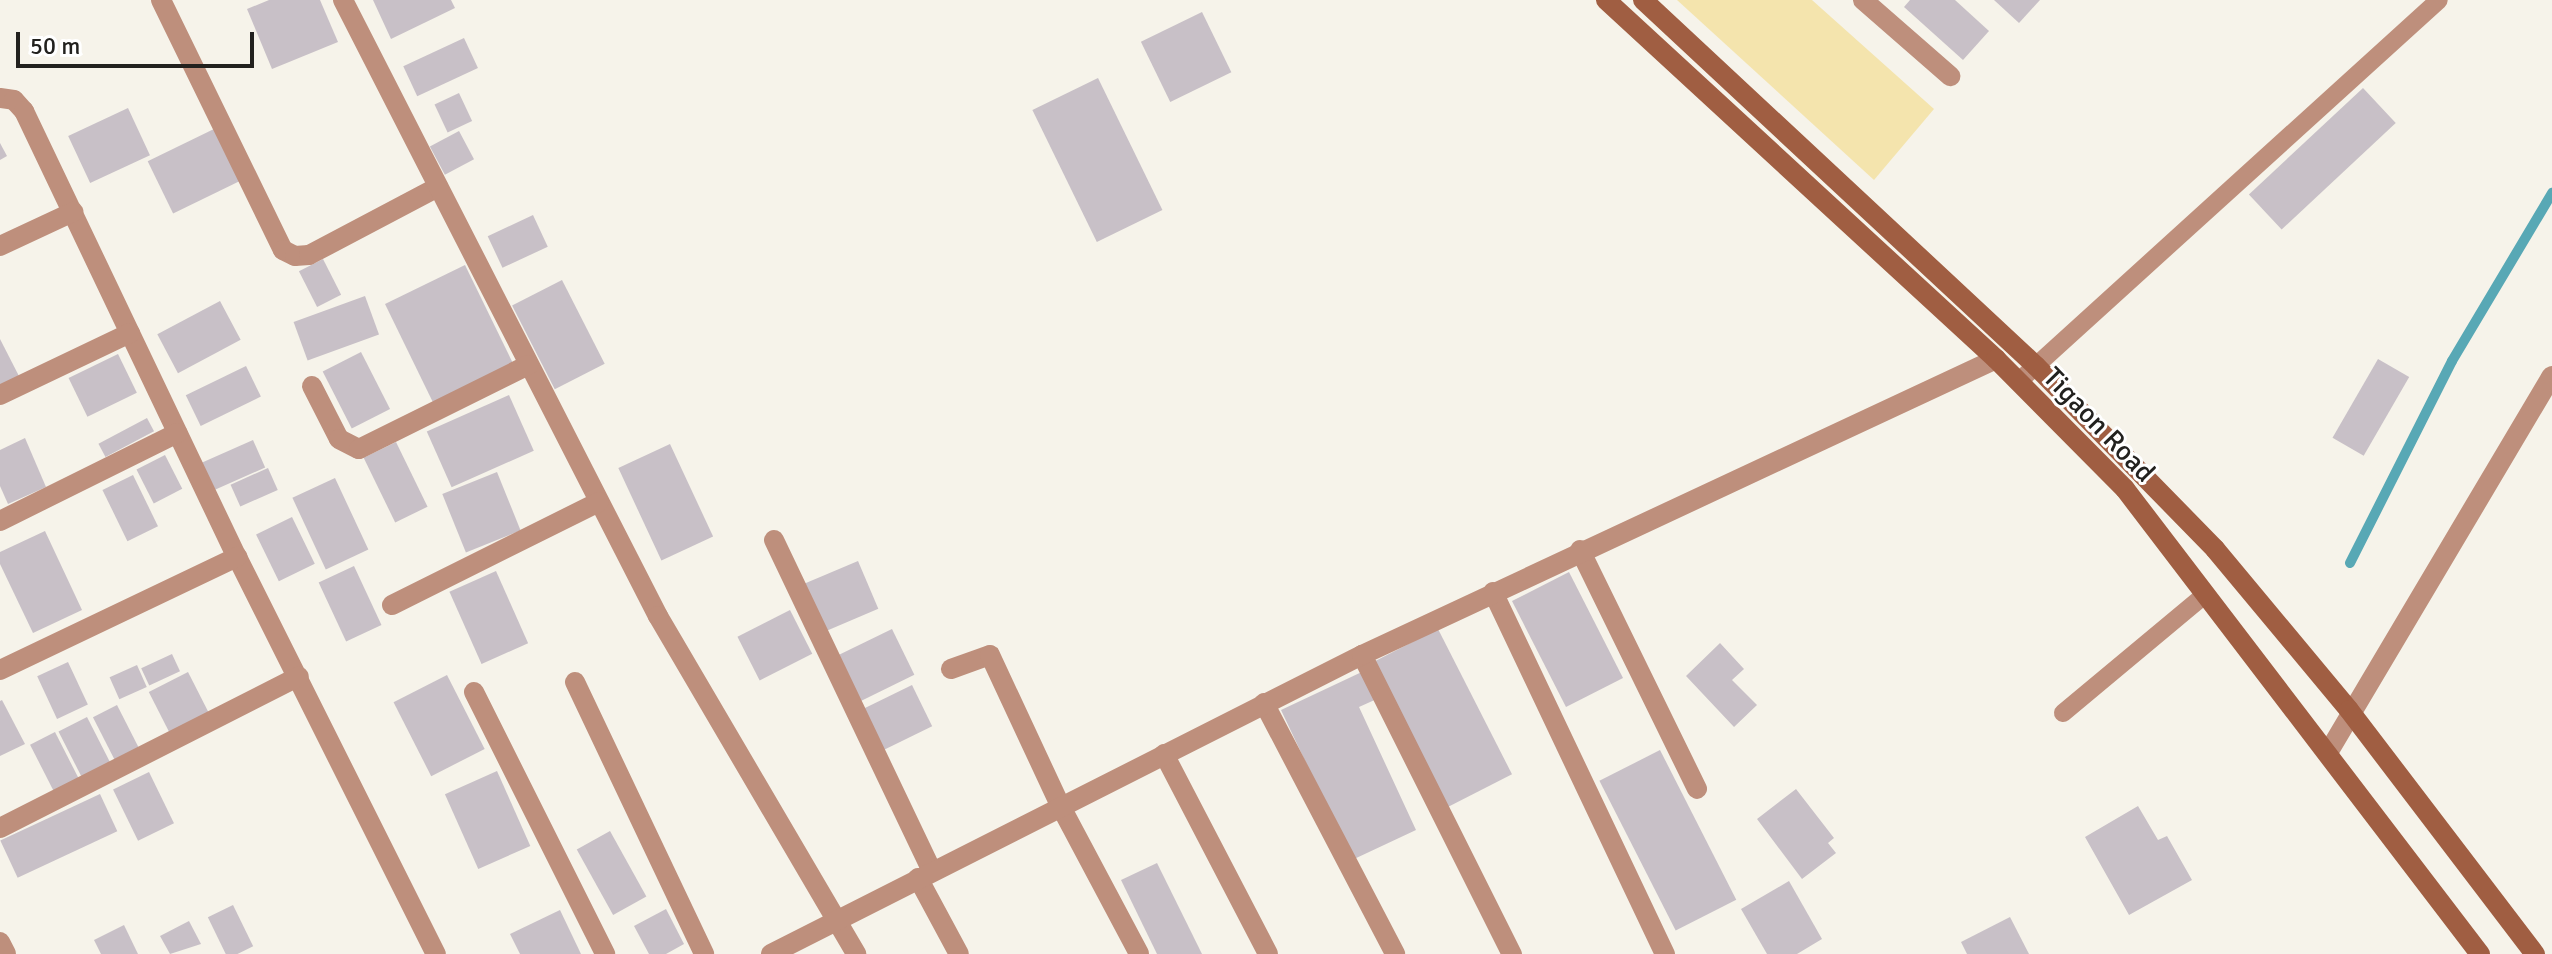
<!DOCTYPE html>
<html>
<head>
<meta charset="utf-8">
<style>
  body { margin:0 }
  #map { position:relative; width:2552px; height:954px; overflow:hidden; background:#f6f3ea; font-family:Signika,sans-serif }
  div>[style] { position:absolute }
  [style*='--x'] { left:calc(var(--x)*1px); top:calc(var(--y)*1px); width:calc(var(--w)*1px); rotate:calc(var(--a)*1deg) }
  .green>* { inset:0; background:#f4e4ad }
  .stream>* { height:10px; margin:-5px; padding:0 5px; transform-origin:5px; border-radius:5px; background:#58a8b5 }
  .building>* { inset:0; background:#c8c0c7; transform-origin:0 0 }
  .lane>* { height:18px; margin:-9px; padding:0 9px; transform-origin:9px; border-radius:9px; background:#be8f7c }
  .street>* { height:20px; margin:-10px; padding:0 10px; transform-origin:10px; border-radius:10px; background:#be8f7c }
  .secondary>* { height:20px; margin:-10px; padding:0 10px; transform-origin:10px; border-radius:10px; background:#a05e42 }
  span { translate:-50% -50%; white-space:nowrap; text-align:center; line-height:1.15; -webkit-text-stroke:6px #fff; paint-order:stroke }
  .street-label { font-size:28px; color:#22211e }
  .scale { position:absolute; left:16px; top:32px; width:238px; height:36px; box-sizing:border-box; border:4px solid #22211e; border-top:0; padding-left:10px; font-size:24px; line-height:28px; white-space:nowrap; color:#22211e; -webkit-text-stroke:6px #fff; paint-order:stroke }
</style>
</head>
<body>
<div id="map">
  <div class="green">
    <div style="clip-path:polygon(1677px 0,1812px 0,1934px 109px,1874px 180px)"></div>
  </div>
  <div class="stream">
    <div style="--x:2350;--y:563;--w:226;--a:-63.2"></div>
    <div style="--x:2452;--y:361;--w:196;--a:-59.2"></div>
  </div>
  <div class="building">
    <div style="clip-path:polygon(269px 0,320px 0,338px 42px,272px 69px,247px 9px)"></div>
    <div style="clip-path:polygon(373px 0,451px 0,455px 8px,391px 39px)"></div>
    <div style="clip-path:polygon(1910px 0,1955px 0,1989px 31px,1963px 60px,1904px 7px)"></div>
    <div style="clip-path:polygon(1994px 0,2040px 0,2019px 23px)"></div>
    <div style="left:1202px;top:12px;width:67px;height:68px;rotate:64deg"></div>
    <div style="left:464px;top:38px;width:33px;height:67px;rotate:65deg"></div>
    <div style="left:1098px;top:78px;width:147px;height:73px;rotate:64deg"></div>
    <div style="left:2363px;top:88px;width:48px;height:156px;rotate:47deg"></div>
    <div style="left:459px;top:93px;width:31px;height:27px;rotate:65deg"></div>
    <div style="left:128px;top:108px;width:52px;height:66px;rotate:65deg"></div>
    <div style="left:216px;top:128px;width:58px;height:76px;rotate:64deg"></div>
    <div style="left:459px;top:131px;width:32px;height:33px;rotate:62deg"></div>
    <div style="clip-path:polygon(0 143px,7px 156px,0 160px)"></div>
    <div style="left:533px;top:215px;width:35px;height:50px;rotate:65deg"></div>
    <div style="left:323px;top:259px;width:40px;height:27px;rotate:63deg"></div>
    <div style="left:465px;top:265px;width:109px;height:89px;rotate:64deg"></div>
    <div style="left:562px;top:280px;width:94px;height:56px;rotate:63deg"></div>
    <div style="left:365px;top:296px;width:41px;height:76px;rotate:70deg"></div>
    <div style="left:220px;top:301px;width:44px;height:71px;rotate:62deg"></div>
    <div style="clip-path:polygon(0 339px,21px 380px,0 391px)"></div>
    <div style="left:361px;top:352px;width:64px;height:43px;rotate:63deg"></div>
    <div style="left:118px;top:354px;width:43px;height:55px;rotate:64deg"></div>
    <div style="left:2378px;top:359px;width:36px;height:91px;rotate:30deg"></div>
    <div style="left:246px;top:366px;width:34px;height:67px;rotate:64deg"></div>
    <div style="left:509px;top:395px;width:61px;height:90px;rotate:66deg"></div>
    <div style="left:147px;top:418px;width:15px;height:55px;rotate:62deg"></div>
    <div style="clip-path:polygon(25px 438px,46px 487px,8px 504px,0 486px,0 450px)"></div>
    <div style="left:253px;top:440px;width:30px;height:63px;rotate:66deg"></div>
    <div style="left:396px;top:442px;width:72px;height:36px;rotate:64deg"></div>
    <div style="left:670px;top:444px;width:102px;height:57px;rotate:65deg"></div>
    <div style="left:165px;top:455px;width:38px;height:32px;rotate:63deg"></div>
    <div style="left:268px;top:468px;width:24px;height:41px;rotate:66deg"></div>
    <div style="left:497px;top:472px;width:63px;height:59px;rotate:68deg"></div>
    <div style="left:133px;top:475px;width:57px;height:34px;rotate:64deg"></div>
    <div style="left:335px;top:478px;width:79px;height:47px;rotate:65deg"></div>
    <div style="left:292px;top:517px;width:52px;height:40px;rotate:64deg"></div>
    <div style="clip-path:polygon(45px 531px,82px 610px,33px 633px,0 564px,0 552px)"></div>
    <div style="left:858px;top:561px;width:52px;height:63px;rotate:67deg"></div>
    <div style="left:354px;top:566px;width:65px;height:39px;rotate:65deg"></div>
    <div style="left:496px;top:571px;width:79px;height:51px;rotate:66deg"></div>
    <div style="left:1569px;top:572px;width:119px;height:64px;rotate:63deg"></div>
    <div style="left:790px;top:610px;width:49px;height:59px;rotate:63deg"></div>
    <div style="left:892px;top:629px;width:51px;height:60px;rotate:64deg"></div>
    <div style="left:1438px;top:629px;width:163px;height:72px;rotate:63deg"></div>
    <div style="clip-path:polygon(1720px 643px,1744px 669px,1732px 680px,1757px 705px,1734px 727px,1686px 676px)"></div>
    <div style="left:172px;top:654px;width:19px;height:34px;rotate:65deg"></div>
    <div style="left:68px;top:662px;width:47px;height:34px;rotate:65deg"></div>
    <div style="left:137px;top:665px;width:24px;height:30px;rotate:66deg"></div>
    <div style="clip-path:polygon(1366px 670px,1379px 698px,1359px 707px,1416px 830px,1352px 860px,1281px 710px)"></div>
    <div style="left:188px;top:672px;width:51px;height:44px;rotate:63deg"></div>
    <div style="left:447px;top:675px;width:83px;height:60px;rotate:63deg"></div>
    <div style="left:912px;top:685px;width:46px;height:54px;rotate:64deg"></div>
    <div style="clip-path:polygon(2px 700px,25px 744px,0 756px,0 701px)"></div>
    <div style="left:117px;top:705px;width:53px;height:27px;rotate:63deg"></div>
    <div style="left:87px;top:717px;width:57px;height:32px;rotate:63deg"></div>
    <div style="left:55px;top:732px;width:57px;height:28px;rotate:63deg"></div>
    <div style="left:1660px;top:750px;width:168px;height:68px;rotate:63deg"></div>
    <div style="left:497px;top:771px;width:82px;height:57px;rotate:66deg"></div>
    <div style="left:149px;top:772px;width:57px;height:40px;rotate:64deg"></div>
    <div style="clip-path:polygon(1796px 789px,1834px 838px,1828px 843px,1836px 853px,1802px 879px,1757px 819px)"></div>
    <div style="left:100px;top:794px;width:41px;height:110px;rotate:65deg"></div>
    <div style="clip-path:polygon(2138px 806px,2158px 840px,2167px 836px,2192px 880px,2129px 915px,2085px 837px)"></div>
    <div style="left:610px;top:831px;width:75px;height:38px;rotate:61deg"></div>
    <div style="clip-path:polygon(1157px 863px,1202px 954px,1157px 954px,1121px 880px)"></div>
    <div style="clip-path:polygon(1789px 881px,1822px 939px,1797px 954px,1767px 954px,1741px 909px)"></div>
    <div style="left:233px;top:905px;width:46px;height:28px;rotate:64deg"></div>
    <div style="clip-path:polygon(666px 909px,684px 944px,666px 954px,649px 954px,634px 926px)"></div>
    <div style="clip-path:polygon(560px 910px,581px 954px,520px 954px,510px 934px)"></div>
    <div style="clip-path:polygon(2010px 917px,2029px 954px,1967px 954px,1961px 942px)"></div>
    <div style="clip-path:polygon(189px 921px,201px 944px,170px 954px,160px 936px)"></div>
    <div style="clip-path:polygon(124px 925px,138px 954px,101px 954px,94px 940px)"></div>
  </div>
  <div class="lane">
    <div style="--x:2018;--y:382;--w:568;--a:-42.22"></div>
    <div style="--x:2063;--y:713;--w:186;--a:-39.8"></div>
  </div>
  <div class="street">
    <div style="--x:161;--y:0;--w:278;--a:64"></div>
    <div style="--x:283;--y:250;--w:13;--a:27"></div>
    <div style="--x:295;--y:256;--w:14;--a:-4"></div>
    <div style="--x:309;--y:255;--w:146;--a:-27.8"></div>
    <div style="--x:343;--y:0;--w:692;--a:62.92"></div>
    <div style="--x:658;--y:616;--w:392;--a:59.6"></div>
    <div style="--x:1863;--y:0;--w:116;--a:41.1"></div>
    <div style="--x:0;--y:98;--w:14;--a:8"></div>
    <div style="--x:14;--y:100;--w:15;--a:48"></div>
    <div style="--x:24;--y:111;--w:494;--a:64.5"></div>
    <div style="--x:237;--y:557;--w:444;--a:63.4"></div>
    <div style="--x:0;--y:246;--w:81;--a:-25"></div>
    <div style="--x:312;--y:386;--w:59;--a:63"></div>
    <div style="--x:339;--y:439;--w:22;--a:27"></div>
    <div style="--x:359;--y:449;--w:189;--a:-26.4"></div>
    <div style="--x:0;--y:395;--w:144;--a:-25.5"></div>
    <div style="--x:0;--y:521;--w:198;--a:-26.4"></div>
    <div style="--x:774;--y:540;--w:367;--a:64.5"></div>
    <div style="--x:1580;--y:550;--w:266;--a:63.9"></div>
    <div style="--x:1493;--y:592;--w:401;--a:64.6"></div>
    <div style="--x:392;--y:605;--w:231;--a:-26.5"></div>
    <div style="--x:1362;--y:655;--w:335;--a:63.4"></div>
    <div style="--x:951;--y:669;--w:41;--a:-19.7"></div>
    <div style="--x:990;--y:655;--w:168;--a:65"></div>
    <div style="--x:1061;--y:807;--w:166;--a:62"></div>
    <div style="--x:0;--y:670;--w:263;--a:-25.5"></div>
    <div style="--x:575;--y:682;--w:301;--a:64.6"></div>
    <div style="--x:474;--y:692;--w:293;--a:63.4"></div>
    <div style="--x:1264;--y:703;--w:283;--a:62.4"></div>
    <div style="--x:2329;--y:751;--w:436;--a:-59.3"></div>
    <div style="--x:1164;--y:754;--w:225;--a:62.5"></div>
    <div style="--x:0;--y:828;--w:335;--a:-26.9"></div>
    <div style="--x:918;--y:878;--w:86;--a:61.7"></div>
    <div style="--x:0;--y:942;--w:13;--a:63"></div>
    <div style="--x:771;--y:954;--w:662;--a:-26.84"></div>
    <div style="--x:1362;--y:655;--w:700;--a:-25.03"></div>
  </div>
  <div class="secondary">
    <div style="--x:1606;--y:0;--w:530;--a:42.63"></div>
    <div style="--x:1996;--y:359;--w:183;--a:45.2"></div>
    <div style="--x:2125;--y:489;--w:585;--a:52.64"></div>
    <div style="--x:1643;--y:0;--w:537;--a:42.96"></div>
    <div style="--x:2036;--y:366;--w:256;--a:45.6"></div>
    <div style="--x:2215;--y:549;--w:209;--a:50.2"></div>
    <div style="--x:2349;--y:710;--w:307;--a:52.7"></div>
  </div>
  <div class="street-label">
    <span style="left:2099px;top:425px;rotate:46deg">Tigaon Road</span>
  </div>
  <div class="scale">50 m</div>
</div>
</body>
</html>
